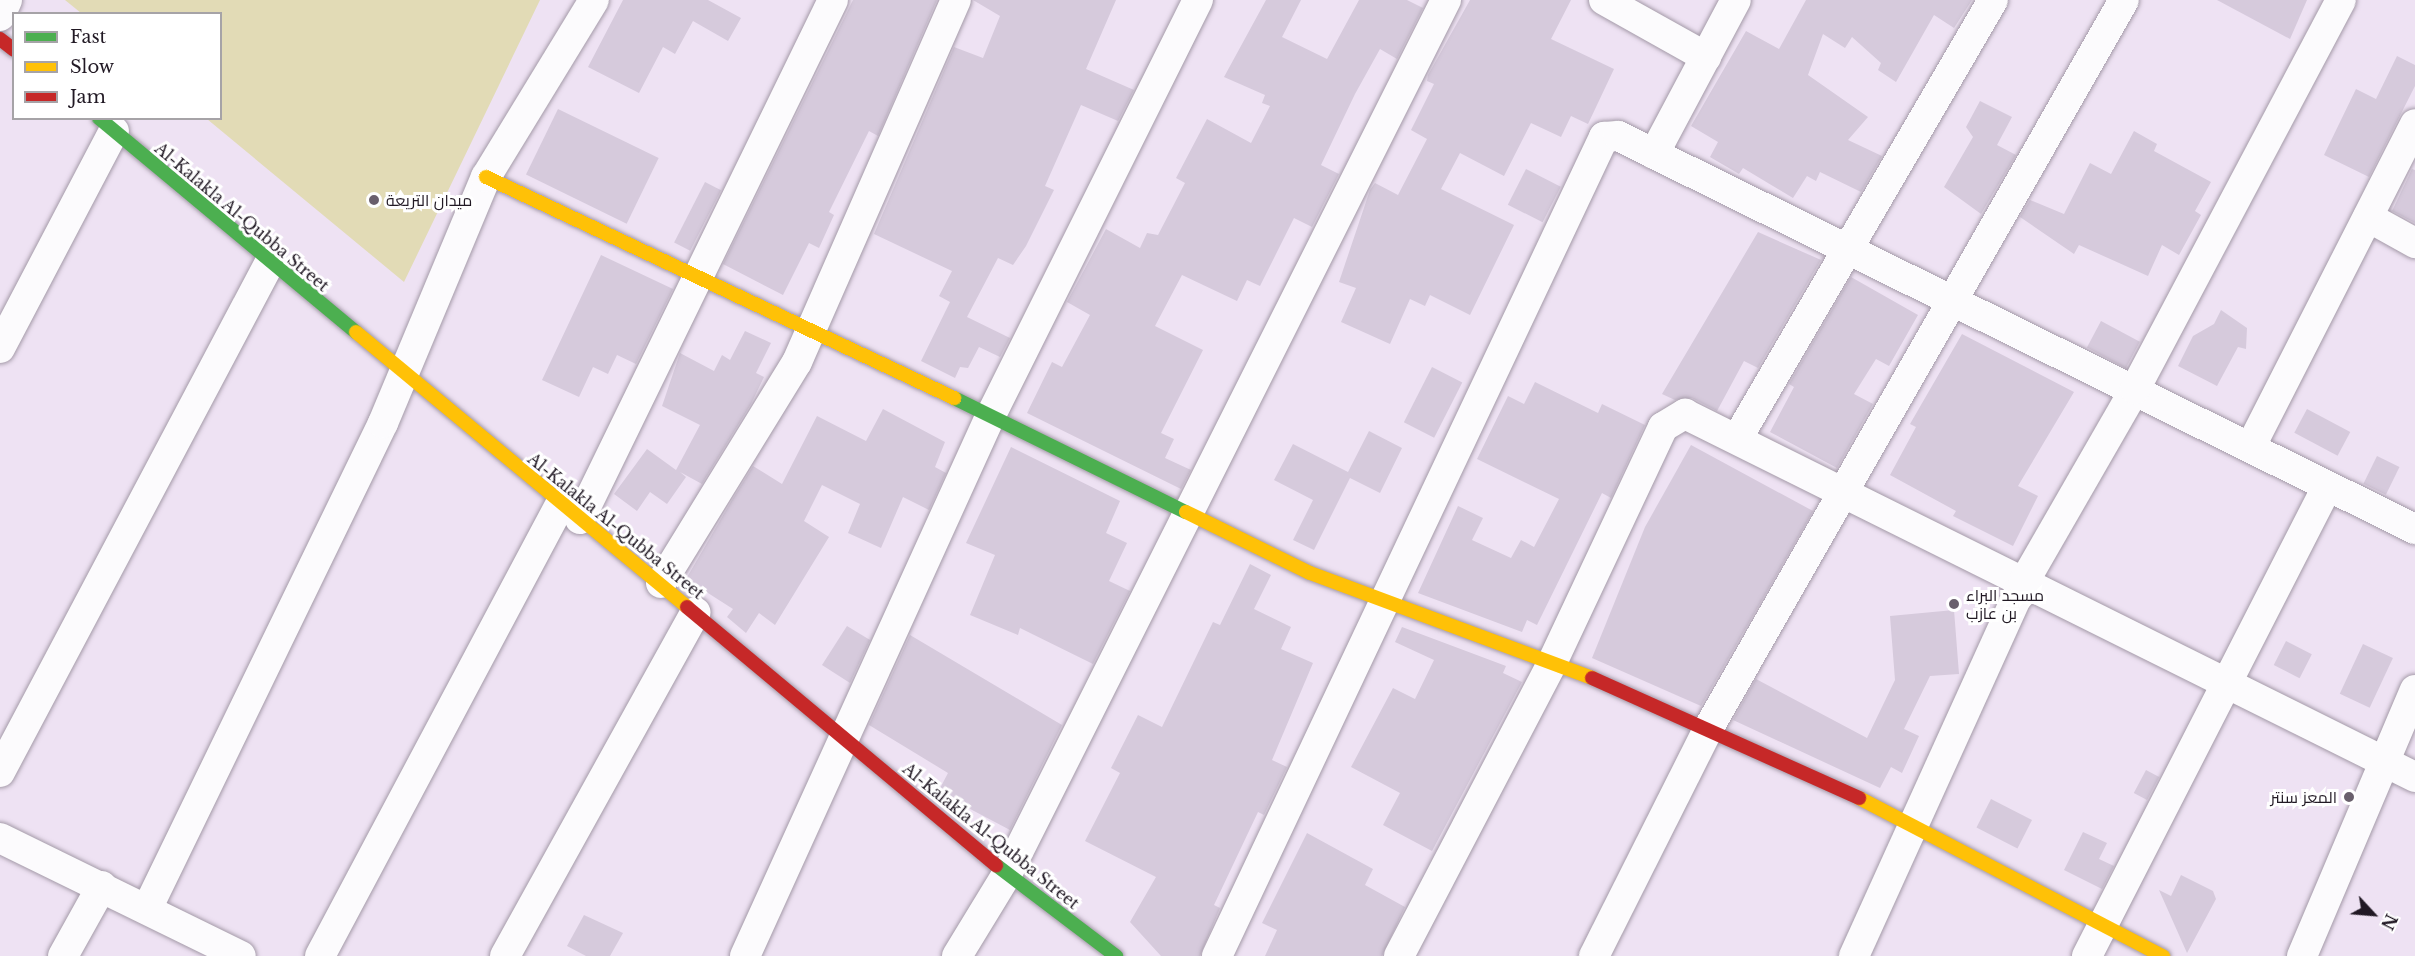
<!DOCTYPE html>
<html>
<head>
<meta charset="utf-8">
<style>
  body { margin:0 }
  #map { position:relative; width:2415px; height:956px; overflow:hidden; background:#eee2f3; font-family:"Libre Baskerville",Cairo,serif }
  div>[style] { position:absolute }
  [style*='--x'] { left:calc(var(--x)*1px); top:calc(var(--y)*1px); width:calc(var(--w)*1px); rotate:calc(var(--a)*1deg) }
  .green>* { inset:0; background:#e2dbb6 }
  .building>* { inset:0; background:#d6cadc; transform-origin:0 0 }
  .roads { filter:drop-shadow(0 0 2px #a49aa8) drop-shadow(0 0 2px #a49aa8) }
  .street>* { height:30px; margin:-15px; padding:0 15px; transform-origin:15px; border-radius:15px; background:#fcfbfd }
  .fast>* { height:14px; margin:-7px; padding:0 7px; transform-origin:7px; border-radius:7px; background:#4caf50 }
  .slow>* { height:14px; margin:-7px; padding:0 7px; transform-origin:7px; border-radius:7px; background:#ffc107 }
  .jam>* { height:14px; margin:-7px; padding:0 7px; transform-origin:7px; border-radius:7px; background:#c62828 }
  .dots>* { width:16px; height:16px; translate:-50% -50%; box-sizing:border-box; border:3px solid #fff; border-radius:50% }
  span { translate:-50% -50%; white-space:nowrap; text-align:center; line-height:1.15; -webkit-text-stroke:6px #fff; paint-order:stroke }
  .poi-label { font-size:16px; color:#211924 }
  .left { translate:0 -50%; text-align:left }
  .right { translate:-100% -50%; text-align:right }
  .street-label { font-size:16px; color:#211924 }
  .legend { position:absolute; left:12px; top:12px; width:210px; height:108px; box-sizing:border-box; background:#fff; border:2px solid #a6a3a7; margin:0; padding:8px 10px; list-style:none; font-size:18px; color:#211924 }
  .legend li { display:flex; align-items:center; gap:12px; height:30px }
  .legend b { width:30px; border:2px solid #a6a3a7 }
  .north { position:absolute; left:2343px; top:884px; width:60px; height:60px; -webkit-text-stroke:4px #fff; paint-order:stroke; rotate:116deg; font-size:16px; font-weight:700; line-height:24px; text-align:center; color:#211924 }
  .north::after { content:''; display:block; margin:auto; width:21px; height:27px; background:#211924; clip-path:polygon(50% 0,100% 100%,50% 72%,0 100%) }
</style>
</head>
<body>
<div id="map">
  <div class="green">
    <div style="clip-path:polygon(65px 0,540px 0,404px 282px,207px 119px,220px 118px,220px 14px,81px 13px)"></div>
  </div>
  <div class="building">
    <div style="clip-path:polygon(623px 0,708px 0,741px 18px,728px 41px,693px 21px,675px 54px,663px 47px,639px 93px,588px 67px)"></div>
    <div style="clip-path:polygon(853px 0,937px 0,878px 136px,869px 131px,829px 212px,834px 215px,819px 248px,809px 243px,783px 295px,723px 264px)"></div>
    <div style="clip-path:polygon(973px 0,1116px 0,1086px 69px,1134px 90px,1118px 121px,1081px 105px,1045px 186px,1054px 190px,1026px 246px,1013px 265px,998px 258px,967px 317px,1010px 338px,1000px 357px,979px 347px,968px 368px,960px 367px,955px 378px,921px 361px,950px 302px,939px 296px,952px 271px,874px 234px,954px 47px,983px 58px,1000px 16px)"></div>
    <div style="clip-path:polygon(1266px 0,1301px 0,1282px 37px,1327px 59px,1359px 0,1407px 0,1423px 8px,1397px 59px,1380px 49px,1355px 94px,1321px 165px,1339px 174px,1312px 227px,1294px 218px,1260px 286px,1247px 280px,1237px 301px,1182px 275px,1155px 326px,1203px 350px,1161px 433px,1174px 439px,1165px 458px,1191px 470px,1181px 489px,1027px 413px,1052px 362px,1062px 367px,1090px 315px,1067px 302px,1106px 229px,1140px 248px,1147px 233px,1158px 235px,1185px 183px,1176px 178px,1207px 119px,1251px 143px,1270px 106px,1262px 103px,1265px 95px,1224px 77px)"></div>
    <div style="clip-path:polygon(1470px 0,1571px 0,1551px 39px,1614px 69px,1588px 124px,1571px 116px,1561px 137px,1531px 123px,1504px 176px,1460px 153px,1441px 189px,1514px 225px,1470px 315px,1430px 295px,1425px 306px,1410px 299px,1390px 344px,1341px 322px,1356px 288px,1339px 282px,1370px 190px,1375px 183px,1398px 195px,1427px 139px,1411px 130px,1434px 84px,1427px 81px,1428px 75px)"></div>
    <div style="clip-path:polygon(1806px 0,1972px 0,1954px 28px,1934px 15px,1896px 82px,1878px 70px,1881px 63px,1852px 37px,1845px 48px,1823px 34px,1808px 75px,1868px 117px,1848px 140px,1882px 156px,1861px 192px,1820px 172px,1816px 181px,1807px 176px,1793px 198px,1743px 168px,1739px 174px,1710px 157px,1718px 142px,1691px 126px,1746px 31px,1779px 49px)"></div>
    <div style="clip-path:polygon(2217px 0,2307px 0,2290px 39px)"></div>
    <div style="clip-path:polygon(2397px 56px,2415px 65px,2415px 86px,2369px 177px,2324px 155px,2356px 89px,2376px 99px)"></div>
    <div style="clip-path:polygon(1980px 101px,2012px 117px,1997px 145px,2016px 155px,1981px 214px,1944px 187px,1973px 137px,1966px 127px)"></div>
    <div style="left:558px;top:109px;width:112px;height:73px;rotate:26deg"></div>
    <div style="clip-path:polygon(2134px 131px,2157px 144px,2154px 151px,2211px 182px,2195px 211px,2201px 215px,2179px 255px,2162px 245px,2148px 276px,2079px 245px,2074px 254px,2020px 217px,2030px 200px,2064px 214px,2090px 163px,2111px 174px)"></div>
    <div style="left:1526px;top:169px;width:39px;height:40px;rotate:27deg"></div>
    <div style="clip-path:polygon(2412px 169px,2415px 170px,2415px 223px,2392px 211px)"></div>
    <div style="left:705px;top:182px;width:18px;height:68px;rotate:27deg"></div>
    <div style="clip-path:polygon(1758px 232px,1821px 260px,1758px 368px,1744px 361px,1717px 411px,1692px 398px,1675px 400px,1662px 394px)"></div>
    <div style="clip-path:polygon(601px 255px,673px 289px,636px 364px,617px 355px,608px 374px,593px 367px,579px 397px,542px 380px)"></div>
    <div style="clip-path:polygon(1851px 277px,1918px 315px,1889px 366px,1876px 359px,1854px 394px,1873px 404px,1837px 468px,1770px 432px,1794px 387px,1789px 384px)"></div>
    <div style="clip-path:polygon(2221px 310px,2247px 328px,2246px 349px,2238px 347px,2217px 386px,2178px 366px,2193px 336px,2214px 324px)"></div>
    <div style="left:2101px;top:321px;width:44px;height:30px;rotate:28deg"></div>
    <div style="clip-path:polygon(745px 331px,771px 343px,756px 373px,764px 377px,751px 404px,702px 484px,680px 472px,686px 477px,667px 504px,650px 492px,637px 511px,614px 494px,647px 449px,676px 470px,700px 425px,662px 406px,680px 353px,714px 371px,722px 355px,730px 360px)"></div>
    <div style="clip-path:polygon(1962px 334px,2074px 392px,2018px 486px,2038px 496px,2013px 546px,1953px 516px,1956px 511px,1890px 475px,1916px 427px,1910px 424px)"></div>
    <div style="left:1432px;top:367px;width:34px;height:62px;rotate:27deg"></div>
    <div style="clip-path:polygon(1535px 382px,1598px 413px,1602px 404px,1645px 425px,1611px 498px,1602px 493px,1537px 625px,1527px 620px,1522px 632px,1418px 593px,1458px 506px,1483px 518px,1472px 540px,1511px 558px,1521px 540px,1534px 547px,1559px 499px,1477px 459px,1508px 396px,1524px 404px)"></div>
    <div style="clip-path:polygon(883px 409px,945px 442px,935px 467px,946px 473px,929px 510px,903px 497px,881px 548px,848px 533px,860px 504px,822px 485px,804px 521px,829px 537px,775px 625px,759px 613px,746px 633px,727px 617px,733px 609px,686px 579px,732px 500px,753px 466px,782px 484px,817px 416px,866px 441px)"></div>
    <div style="left:2307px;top:409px;width:49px;height:27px;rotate:28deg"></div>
    <div style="clip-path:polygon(1369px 431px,1402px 448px,1380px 493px,1350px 478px,1314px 550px,1293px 540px,1313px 500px,1274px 480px,1293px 444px,1348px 472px)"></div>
    <div style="clip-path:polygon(1691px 445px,1813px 511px,1701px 706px,1592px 658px,1645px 527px)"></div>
    <div style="clip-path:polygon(1011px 447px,1120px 501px,1106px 533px,1127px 543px,1109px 581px,1130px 591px,1093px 664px,1020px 628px,1018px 635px,970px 615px,995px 555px,966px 543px)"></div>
    <div style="left:2377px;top:456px;width:25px;height:31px;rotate:26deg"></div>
    <div style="clip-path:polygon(1250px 564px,1271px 575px,1254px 609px,1291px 627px,1281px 649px,1313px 663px,1272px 760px,1287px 767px,1264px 815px,1258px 812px,1214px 905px,1220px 908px,1200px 956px,1161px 956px,1130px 922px,1156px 877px,1085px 841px,1120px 773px,1111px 768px,1138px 715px,1162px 727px,1213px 622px,1220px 625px)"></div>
    <div style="clip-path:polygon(1954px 610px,1959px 674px,1930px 676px,1904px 729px,1919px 736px,1902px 773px,1891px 767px,1880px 788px,1733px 720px,1756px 679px,1867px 738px,1895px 680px,1890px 616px)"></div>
    <div style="clip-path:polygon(847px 626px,870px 640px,850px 683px,822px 665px)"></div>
    <div style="clip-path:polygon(1402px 627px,1506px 666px,1503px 673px,1522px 682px,1432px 851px,1383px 825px,1400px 793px,1351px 767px,1393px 688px,1415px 699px,1434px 660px,1395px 642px)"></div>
    <div style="clip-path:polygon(910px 635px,1062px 725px,1010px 830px,938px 792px,948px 773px,869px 725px)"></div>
    <div style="left:2286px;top:641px;width:29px;height:27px;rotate:27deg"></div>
    <div style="left:2363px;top:644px;width:33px;height:55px;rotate:25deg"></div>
    <div style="left:2146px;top:770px;width:15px;height:26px;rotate:28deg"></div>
    <div style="left:1991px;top:799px;width:46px;height:32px;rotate:27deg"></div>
    <div style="clip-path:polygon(2083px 832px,2107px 843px,2099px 859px,2114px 866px,2102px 889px,2064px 870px)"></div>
    <div style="clip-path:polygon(1307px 833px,1373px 869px,1365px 885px,1405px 907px,1382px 956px,1265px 956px,1277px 930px,1262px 923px)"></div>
    <div style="clip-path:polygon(2181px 875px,2213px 891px,2216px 899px,2187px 953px,2159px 890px,2171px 896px)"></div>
    <div style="clip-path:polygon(584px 915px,623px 933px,610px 956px,586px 956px,567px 946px)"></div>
  </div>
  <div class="roads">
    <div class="street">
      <div style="--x:1604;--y:0;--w:117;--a:29.2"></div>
      <div style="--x:0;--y:16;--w:17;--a:-66"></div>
      <div style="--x:1654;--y:154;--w:174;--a:-62"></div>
      <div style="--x:2368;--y:217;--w:54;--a:29"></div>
      <div style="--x:0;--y:348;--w:245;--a:-62.3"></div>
      <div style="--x:1737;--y:439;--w:508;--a:-59.75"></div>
      <div style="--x:2251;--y:446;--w:361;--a:-63"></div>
      <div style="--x:580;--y:519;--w:577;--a:-64.01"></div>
      <div style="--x:661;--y:583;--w:259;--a:-58.4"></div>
      <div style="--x:797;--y:362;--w:395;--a:-66.3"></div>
      <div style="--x:0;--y:772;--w:577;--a:-62.1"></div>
      <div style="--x:0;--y:838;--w:268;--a:26.1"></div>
      <div style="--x:147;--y:909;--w:540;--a:-64.1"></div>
      <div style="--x:383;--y:423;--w:267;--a:-67.3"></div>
      <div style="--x:486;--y:177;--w:207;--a:-58.6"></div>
      <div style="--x:63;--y:956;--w:80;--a:-60.9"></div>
      <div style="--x:320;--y:956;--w:513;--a:-61.99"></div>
      <div style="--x:505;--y:956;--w:393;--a:-61"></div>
      <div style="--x:745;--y:956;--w:592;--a:-65.56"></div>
      <div style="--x:990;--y:417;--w:466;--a:-63.5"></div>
      <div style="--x:957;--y:956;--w:96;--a:-58.6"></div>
      <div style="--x:1007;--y:874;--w:978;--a:-63.33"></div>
      <div style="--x:1217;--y:956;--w:906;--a:-64.71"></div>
      <div style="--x:1604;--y:137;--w:14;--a:-4"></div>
      <div style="--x:1618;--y:136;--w:889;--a:26.25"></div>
      <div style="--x:1399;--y:956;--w:328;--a:-62.4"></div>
      <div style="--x:1551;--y:665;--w:263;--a:-64.8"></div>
      <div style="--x:1663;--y:427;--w:26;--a:-31"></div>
      <div style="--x:1685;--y:414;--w:815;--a:26.44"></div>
      <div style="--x:1594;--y:956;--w:254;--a:-63.3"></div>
      <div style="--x:1708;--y:729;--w:839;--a:-60.29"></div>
      <div style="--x:1854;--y:956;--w:411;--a:-65.6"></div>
      <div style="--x:2024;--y:582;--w:223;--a:-60.1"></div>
      <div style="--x:2135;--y:389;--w:440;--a:-62.1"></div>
      <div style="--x:2087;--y:956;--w:527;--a:-62.9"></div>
      <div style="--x:2302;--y:956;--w:289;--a:-67"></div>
    </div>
    <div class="fast">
      <div style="--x:99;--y:118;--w:334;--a:39.8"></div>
      <div style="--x:954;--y:398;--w:258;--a:26.2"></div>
      <div style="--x:996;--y:865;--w:151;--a:37.2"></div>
    </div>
    <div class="slow">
      <div style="--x:486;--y:177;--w:518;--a:25.28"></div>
      <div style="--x:356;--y:332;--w:430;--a:39.7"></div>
      <div style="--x:1186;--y:512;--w:138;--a:26.2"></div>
      <div style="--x:1310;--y:573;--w:301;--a:20.4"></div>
      <div style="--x:1859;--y:798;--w:343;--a:27.5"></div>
    </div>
    <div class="jam">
      <div style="--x:0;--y:39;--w:18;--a:38"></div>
      <div style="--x:687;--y:607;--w:403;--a:39.9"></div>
      <div style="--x:1592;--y:678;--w:293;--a:24.2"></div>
    </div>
  </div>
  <div class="dots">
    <div style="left:374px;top:200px;background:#695f6c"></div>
    <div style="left:1954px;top:604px;background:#695f6c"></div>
    <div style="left:2349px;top:797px;background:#695f6c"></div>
  </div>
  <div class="poi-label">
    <span class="left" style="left:386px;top:200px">ميدان التريعة</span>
    <span class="left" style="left:1966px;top:604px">مسجد البراء<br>بن عازب</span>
    <span class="right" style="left:2337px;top:797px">المعز سنتر</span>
  </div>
  <div class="street-label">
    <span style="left:242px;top:217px;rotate:40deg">Al-Kalakla Al-Qubba Street</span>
    <span style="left:616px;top:526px;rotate:39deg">Al-Kalakla Al-Qubba Street</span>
    <span style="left:991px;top:836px;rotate:39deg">Al-Kalakla Al-Qubba Street</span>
  </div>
  <ul class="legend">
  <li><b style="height:8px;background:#4caf50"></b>Fast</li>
  <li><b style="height:8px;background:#ffc107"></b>Slow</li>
  <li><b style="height:8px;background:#c62828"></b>Jam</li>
  </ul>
  <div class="north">N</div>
</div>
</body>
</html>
